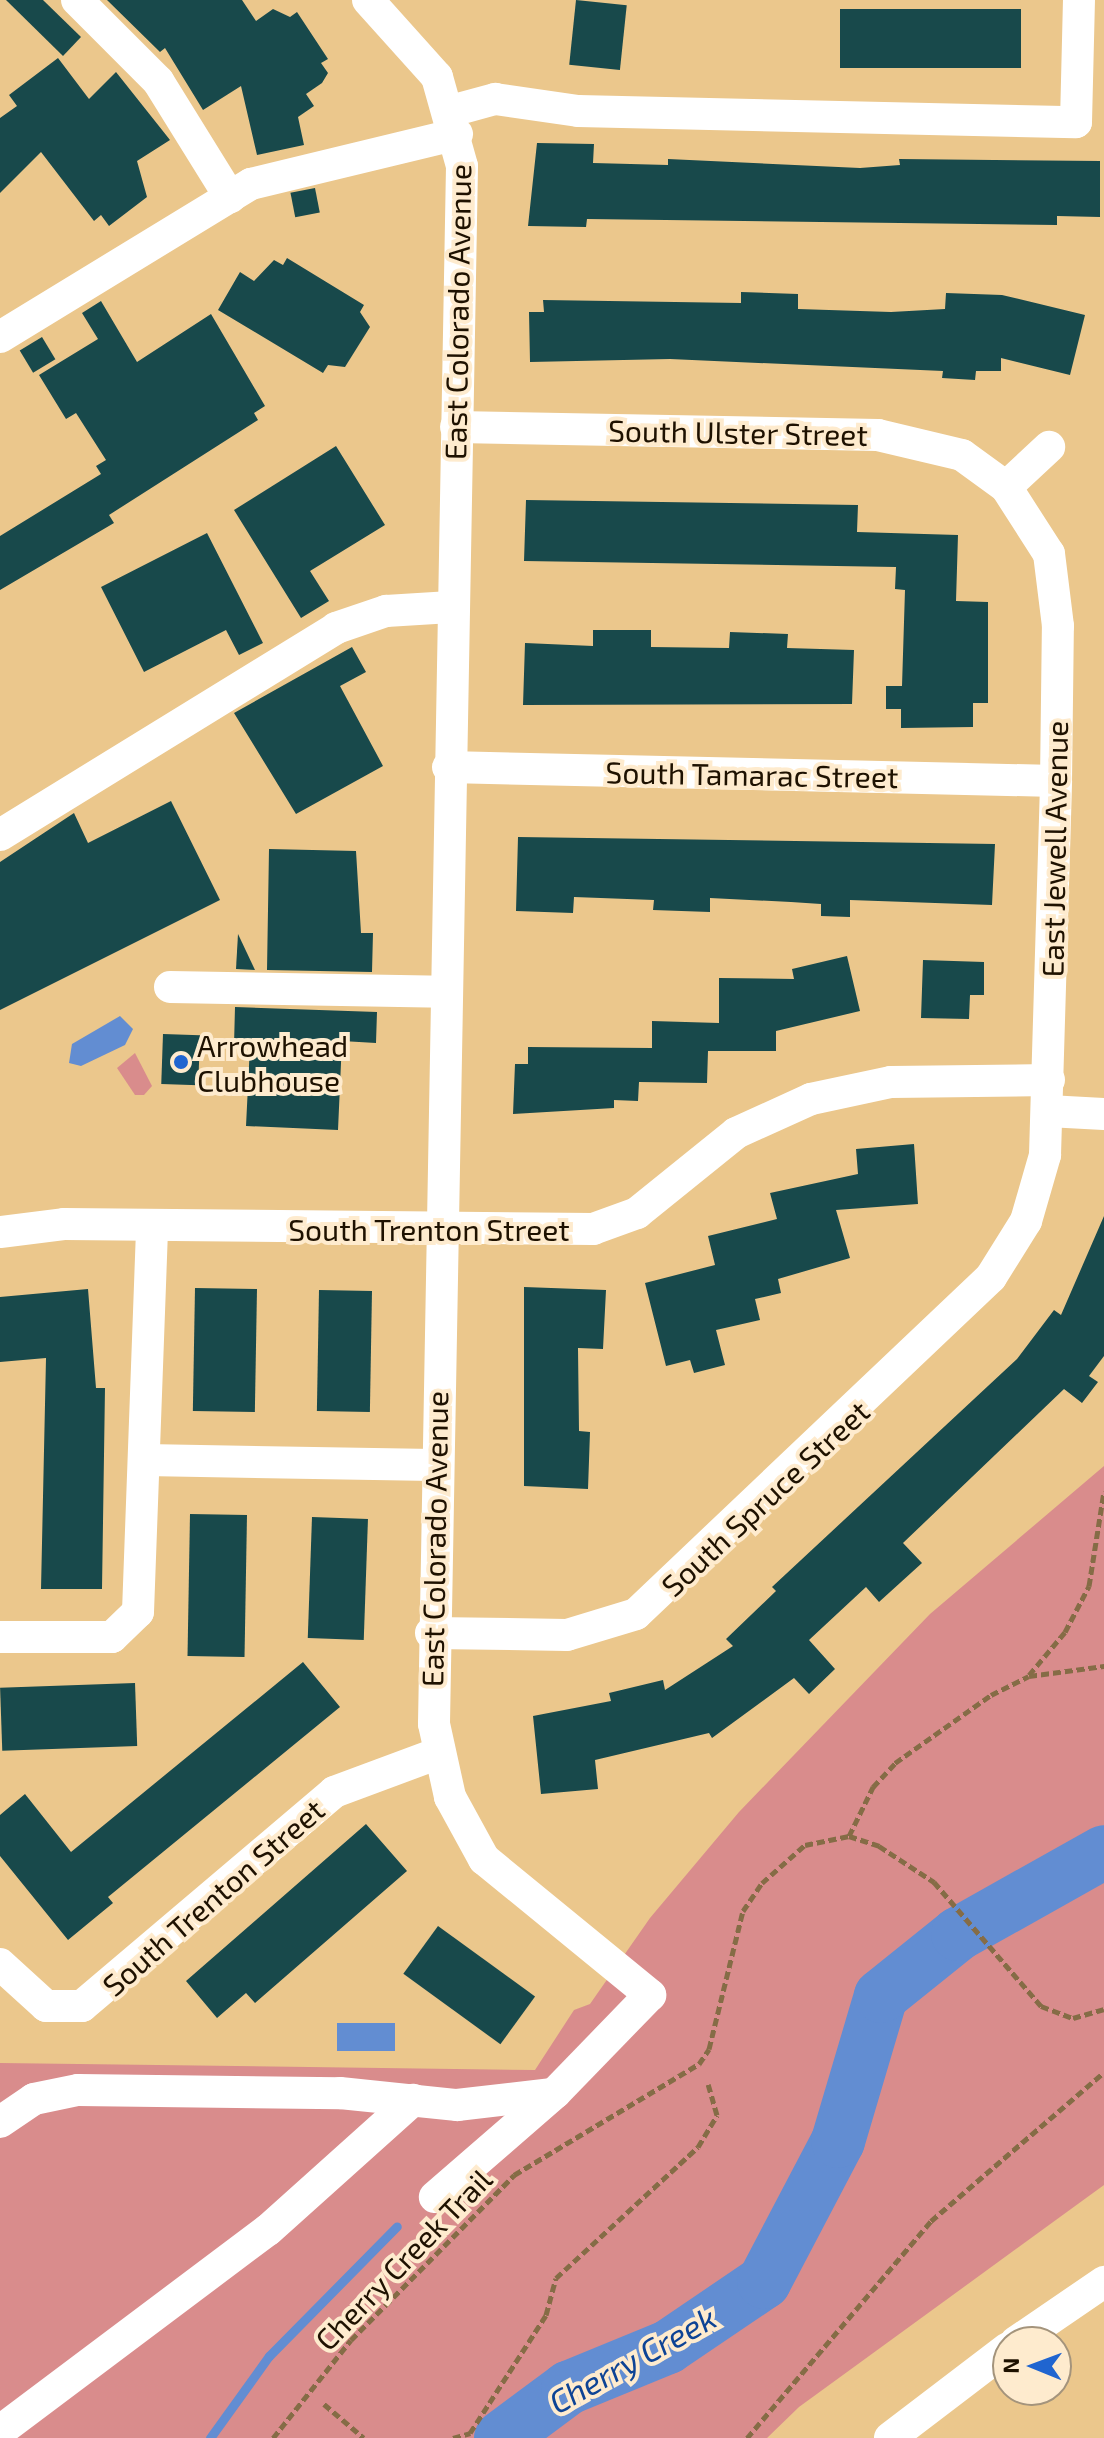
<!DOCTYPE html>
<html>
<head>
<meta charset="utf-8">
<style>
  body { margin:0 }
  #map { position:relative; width:1104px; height:2438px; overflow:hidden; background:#ebc78c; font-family:"Exo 2",sans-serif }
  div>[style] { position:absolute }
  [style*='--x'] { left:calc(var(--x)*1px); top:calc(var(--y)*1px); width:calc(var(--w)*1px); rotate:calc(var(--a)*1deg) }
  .green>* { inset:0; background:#d98c8c }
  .water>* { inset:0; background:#628dd2; transform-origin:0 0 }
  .stream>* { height:9px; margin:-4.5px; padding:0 4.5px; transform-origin:4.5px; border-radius:4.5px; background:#628dd2 }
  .river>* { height:54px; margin:-27px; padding:0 27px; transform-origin:27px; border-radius:27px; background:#628dd2 }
  .building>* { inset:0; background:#18494b; transform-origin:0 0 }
  .path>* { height:5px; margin-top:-2.5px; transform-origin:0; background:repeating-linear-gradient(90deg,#856c46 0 8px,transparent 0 12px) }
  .minor>* { height:32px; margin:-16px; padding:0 16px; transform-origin:16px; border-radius:16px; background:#fff }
  .dots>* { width:22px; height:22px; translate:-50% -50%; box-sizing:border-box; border:4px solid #feebce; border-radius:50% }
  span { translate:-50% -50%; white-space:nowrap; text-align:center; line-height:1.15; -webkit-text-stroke:8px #feebce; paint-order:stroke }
  .street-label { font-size:30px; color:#1e1100 }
  .poi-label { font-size:30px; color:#1e1100 }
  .left { translate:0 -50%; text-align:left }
  .water-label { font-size:32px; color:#0d4395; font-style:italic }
  .north { position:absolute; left:992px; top:2326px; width:80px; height:80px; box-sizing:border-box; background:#feebce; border:2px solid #a4947c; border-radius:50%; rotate:271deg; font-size:22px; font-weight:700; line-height:32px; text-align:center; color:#1e1100 }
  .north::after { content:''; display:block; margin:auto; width:28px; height:36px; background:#2065d0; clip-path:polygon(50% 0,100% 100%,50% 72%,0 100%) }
</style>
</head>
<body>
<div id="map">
  <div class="green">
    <div style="clip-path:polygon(135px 1053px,152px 1086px,144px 1095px,135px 1095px,117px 1068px)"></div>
    <div style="clip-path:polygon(1104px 1466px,1104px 2185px,799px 2407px,767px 2438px,0 2438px,0 2063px,535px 2070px,574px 2010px,590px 2004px,650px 1918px,739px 1812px,930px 1614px)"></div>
  </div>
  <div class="water">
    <div style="clip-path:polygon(120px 1016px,133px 1029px,125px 1045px,81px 1066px,69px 1063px,72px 1044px)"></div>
    <div style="left:337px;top:2023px;width:58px;height:28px"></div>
  </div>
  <div class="stream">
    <div style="--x:210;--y:2438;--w:101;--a:-54.3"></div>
    <div style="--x:269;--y:2356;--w:182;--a:-45.4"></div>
  </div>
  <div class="river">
    <div style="--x:501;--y:2438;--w:84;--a:-36.7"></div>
    <div style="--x:568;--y:2388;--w:108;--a:-22.3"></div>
    <div style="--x:668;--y:2347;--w:116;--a:-34.1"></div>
    <div style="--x:764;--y:2282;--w:159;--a:-62.3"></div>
    <div style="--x:838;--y:2141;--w:151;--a:-73.5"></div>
    <div style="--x:881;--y:1996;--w:99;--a:-38.8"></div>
    <div style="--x:958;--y:1934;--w:167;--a:-29.3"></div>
  </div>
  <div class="building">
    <div style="clip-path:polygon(6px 0,43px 0,81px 37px,63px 56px)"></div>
    <div style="clip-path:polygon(107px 0,242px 0,256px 21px,273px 9px,290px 17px,297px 12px,328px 59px,321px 63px,328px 73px,322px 83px,306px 94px,314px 106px,298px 117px,304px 145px,257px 155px,241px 86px,203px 110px,165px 48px,160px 52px)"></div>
    <div style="left:576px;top:0;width:51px;height:65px;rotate:6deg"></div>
    <div style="left:840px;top:9px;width:181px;height:59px"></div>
    <div style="clip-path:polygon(58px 58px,89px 99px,116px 72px,170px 140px,137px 161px,147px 197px,109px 226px,101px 215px,94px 221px,41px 152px,0 193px,0 118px,17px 106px,9px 95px)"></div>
    <div style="clip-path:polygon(537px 143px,594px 144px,593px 163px,668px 165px,668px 159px,860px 168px,900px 165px,899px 159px,1100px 161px,1100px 217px,1057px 216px,1057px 225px,587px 219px,586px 227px,528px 226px)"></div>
    <div style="left:315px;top:188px;width:25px;height:25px;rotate:79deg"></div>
    <div style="clip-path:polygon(287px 258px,364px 305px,360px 312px,370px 327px,345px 367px,328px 365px,323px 373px,218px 310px,240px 272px,254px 281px,274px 260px,283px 265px)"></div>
    <div style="clip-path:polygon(741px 292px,798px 294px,798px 309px,891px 312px,945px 309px,946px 293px,1002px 295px,1085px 315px,1070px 375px,1001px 358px,1001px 371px,976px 371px,975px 380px,942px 378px,943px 371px,670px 359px,530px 362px,529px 312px,544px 312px,543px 300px,741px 303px)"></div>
    <div style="clip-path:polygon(101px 301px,137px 362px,211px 314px,265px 406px,254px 413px,258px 420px,109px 515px,114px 523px,0 590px,0 536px,101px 474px,96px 466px,106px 460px,76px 413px,66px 419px,39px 375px,98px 339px,82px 313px)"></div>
    <div style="left:42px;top:337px;width:26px;height:26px;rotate:59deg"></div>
    <div style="clip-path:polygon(336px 446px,385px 525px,310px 571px,329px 601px,301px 618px,234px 510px)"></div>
    <div style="clip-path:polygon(526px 500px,858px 505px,857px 532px,958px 535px,956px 601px,988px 602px,988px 703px,973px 703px,973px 727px,901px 728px,901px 709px,886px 709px,886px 686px,902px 686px,905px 590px,895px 589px,896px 567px,524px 561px)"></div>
    <div style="clip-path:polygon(207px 533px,263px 643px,239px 655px,226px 630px,144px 672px,101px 587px)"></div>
    <div style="clip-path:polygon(593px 630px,651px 630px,651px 647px,729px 648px,730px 632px,788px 634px,787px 648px,854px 650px,852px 704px,523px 705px,525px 643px,593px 646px)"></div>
    <div style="clip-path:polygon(352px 647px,366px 672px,340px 686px,383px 766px,296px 814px,234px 713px)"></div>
    <div style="clip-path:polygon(171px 801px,220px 900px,0 1010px,0 862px,74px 813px,88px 843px)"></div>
    <div style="clip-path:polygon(518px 837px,995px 844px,992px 905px,850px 900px,850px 917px,821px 916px,821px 904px,791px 902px,710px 898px,710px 912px,653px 910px,654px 900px,574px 897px,573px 913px,516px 911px)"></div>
    <div style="clip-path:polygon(269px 849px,356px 851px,361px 933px,373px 933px,372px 972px,267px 970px)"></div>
    <div style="clip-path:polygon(238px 934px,255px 970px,236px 969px)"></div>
    <div style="clip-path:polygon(847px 956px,860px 1011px,776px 1031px,776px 1051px,708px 1051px,707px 1083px,639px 1082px,638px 1101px,614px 1100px,614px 1108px,513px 1114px,515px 1064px,528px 1064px,528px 1047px,652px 1048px,652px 1021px,719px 1023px,719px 978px,794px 979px,792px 969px)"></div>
    <div style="clip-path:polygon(923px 960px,984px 962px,984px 995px,970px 995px,969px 1019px,921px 1018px)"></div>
    <div style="clip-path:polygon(235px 1007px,377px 1012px,376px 1043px,342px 1041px,338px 1130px,246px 1126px,250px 1045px,234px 1045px)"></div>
    <div style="left:163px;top:1034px;width:37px;height:50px;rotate:2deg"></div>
    <div style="clip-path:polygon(914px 1144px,918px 1204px,836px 1210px,850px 1258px,778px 1279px,781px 1293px,755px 1299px,760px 1320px,716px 1330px,725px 1365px,694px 1373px,690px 1360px,666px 1366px,645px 1283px,715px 1265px,708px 1236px,777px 1219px,770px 1193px,858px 1174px,856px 1149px)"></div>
    <div style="clip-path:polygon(1104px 1216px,1104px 1356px,1089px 1376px,1098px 1382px,1082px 1403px,1064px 1389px,903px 1543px,922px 1563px,879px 1602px,866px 1587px,809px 1640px,835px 1669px,809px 1694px,794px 1678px,712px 1738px,709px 1733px,595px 1760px,598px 1789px,541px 1794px,533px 1716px,611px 1701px,609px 1693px,663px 1680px,665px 1690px,733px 1646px,726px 1639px,776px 1591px,772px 1587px,1017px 1359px,1054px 1310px,1061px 1315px)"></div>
    <div style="clip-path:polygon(524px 1287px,606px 1290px,603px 1349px,578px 1348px,579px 1431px,590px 1432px,588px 1489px,524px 1486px)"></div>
    <div style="left:195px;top:1288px;width:62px;height:123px;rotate:1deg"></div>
    <div style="clip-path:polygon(88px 1289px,96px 1388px,105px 1388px,102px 1589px,41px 1589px,46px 1358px,0 1362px,0 1297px)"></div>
    <div style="left:319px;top:1290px;width:53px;height:121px;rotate:1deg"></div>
    <div style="left:190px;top:1514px;width:57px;height:142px;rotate:1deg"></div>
    <div style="left:312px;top:1517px;width:56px;height:121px;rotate:2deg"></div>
    <div style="clip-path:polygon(303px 1662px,340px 1707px,108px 1897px,113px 1903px,68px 1940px,0 1856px,0 1815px,25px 1794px,71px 1852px)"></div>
    <div style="left:135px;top:1683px;width:63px;height:135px;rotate:88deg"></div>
    <div style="clip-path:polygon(366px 1824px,407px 1871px,255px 2003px,246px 1993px,217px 2018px,186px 1981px)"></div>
    <div style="left:438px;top:1926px;width:120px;height:59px;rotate:36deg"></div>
  </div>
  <div class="path">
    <div style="--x:1029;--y:1675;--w:56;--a:-50.1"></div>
    <div style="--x:1065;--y:1632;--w:52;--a:-62.4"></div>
    <div style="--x:1089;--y:1586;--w:96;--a:-81"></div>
    <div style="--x:849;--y:1836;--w:55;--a:-63.9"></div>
    <div style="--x:873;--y:1787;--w:33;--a:-47"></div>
    <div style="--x:895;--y:1763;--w:118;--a:-35.3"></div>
    <div style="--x:991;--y:1695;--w:42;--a:-26.6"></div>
    <div style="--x:1029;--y:1676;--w:76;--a:-7.6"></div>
    <div style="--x:324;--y:2404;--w:52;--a:40.4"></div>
    <div style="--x:273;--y:2438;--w:125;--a:-51.5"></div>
    <div style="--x:351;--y:2340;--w:232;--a:-45.3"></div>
    <div style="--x:514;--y:2175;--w:216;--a:-31"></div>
    <div style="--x:699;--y:2064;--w:18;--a:-56"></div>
    <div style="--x:709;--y:2049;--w:142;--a:-76.2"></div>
    <div style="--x:743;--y:1911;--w:34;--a:-56"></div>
    <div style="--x:762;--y:1883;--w:57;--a:-41.5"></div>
    <div style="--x:805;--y:1845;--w:45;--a:-11.6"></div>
    <div style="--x:849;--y:1836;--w:32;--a:18"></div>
    <div style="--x:879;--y:1846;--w:66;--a:33.2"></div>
    <div style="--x:934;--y:1882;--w:164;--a:49.2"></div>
    <div style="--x:1041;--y:2006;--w:34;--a:21"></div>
    <div style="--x:1073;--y:2018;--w:32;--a:-16"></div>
    <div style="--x:453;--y:2438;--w:18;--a:-16"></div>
    <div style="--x:470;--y:2433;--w:140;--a:-57.2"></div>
    <div style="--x:546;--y:2315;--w:38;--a:-75"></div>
    <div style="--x:556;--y:2278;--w:193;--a:-42.7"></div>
    <div style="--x:698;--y:2147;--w:37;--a:-59"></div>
    <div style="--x:717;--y:2115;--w:32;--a:-106"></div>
    <div style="--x:747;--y:2438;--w:285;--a:-49.7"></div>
    <div style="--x:931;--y:2221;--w:228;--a:-40.7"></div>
  </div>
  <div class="minor">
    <div style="--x:77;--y:0;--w:115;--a:45"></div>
    <div style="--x:158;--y:81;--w:137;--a:58.2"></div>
    <div style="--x:368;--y:0;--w:103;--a:48.1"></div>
    <div style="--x:437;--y:77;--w:92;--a:74.3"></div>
    <div style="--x:462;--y:166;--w:1558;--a:91.03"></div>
    <div style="--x:434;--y:1724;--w:75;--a:77.6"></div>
    <div style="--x:450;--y:1797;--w:71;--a:61.3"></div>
    <div style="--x:484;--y:1859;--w:215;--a:39.3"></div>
    <div style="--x:650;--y:1995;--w:136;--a:134.1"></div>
    <div style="--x:555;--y:2093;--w:159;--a:139.1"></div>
    <div style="--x:451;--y:111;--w:46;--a:-15.3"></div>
    <div style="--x:495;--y:99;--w:84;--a:8.2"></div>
    <div style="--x:578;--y:111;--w:498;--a:1.3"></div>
    <div style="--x:1076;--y:122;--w:122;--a:-88.6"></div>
    <div style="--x:0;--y:337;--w:294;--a:-31.4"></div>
    <div style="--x:251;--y:184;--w:212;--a:-13.6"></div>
    <div style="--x:1006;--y:487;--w:59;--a:-42.9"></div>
    <div style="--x:448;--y:767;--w:608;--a:1.32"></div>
    <div style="--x:0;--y:835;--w:395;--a:-31.6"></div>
    <div style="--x:336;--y:628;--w:53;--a:-18.8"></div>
    <div style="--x:386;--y:611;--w:65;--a:-3.5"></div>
    <div style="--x:170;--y:987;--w:273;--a:1"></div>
    <div style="--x:1048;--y:1111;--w:56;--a:3.1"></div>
    <div style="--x:0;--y:1232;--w:64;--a:-7.1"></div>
    <div style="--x:64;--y:1224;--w:529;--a:0.54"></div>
    <div style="--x:593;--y:1229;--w:47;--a:-20"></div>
    <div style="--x:637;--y:1213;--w:127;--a:-38.9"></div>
    <div style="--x:736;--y:1133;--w:82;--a:-24.4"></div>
    <div style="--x:811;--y:1099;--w:82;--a:-12"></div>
    <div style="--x:891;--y:1082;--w:158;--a:-0.7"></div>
    <div style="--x:145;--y:1460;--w:289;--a:1"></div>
    <div style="--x:431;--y:1633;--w:136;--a:0.8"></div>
    <div style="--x:567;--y:1635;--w:72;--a:-16.9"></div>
    <div style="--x:636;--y:1614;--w:489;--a:-43.5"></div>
    <div style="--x:991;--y:1277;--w:66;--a:-58"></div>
    <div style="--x:1026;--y:1221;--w:69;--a:-73.9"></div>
    <div style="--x:1045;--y:1155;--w:374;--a:-88.3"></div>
    <div style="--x:1056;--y:781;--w:155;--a:-89.3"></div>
    <div style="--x:1058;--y:626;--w:73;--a:-97.1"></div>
    <div style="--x:1049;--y:554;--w:80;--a:-122.7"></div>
    <div style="--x:1006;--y:487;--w:54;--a:-144"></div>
    <div style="--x:962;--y:455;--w:86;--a:-166.6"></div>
    <div style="--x:878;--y:435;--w:422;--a:-178.9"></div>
    <div style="--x:0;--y:1637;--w:112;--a:0"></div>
    <div style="--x:112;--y:1637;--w:36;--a:-44"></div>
    <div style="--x:138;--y:1612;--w:387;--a:-87.9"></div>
    <div style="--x:0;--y:1964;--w:62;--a:42.4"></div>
    <div style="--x:46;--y:2006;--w:36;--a:0"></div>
    <div style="--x:82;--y:2006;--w:331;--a:-40.3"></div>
    <div style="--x:334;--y:1792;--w:112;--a:-20.4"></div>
    <div style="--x:0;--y:2122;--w:41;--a:-34.1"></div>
    <div style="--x:34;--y:2099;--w:45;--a:-11.6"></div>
    <div style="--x:78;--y:2090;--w:262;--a:0.7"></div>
    <div style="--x:340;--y:2093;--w:118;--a:5.9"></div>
    <div style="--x:457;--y:2105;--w:94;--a:-6.7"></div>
    <div style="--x:1016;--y:2342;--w:107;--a:-34.3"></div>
    <div style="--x:0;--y:2431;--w:335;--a:-36.9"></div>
    <div style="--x:268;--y:2230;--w:195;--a:-41.9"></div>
    <div style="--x:890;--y:2438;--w:148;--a:-37.3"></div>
  </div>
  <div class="dots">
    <div style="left:181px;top:1062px;background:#2065d0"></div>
  </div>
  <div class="street-label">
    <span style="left:457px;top:312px;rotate:-89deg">East Colorado Avenue</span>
    <span style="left:738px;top:432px;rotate:1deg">South Ulster Street</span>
    <span style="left:752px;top:774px;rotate:1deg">South Tamarac Street</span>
    <span style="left:1054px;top:849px;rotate:-89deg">East Jewell Avenue</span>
    <span style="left:429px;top:1229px">South Trenton Street</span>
    <span style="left:765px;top:1498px;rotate:-43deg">South Spruce Street</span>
    <span style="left:434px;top:1539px;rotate:-89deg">East Colorado Avenue</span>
    <span style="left:213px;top:1897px;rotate:-41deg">South Trenton Street</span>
    <span style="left:403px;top:2259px;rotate:-46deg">Cherry Creek Trail</span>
  </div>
  <div class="poi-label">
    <span class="left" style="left:197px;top:1062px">Arrowhead<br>Clubhouse</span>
  </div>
  <div class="water-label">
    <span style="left:632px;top:2359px;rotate:-29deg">Cherry Creek</span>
  </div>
  <div class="north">N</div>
</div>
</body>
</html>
